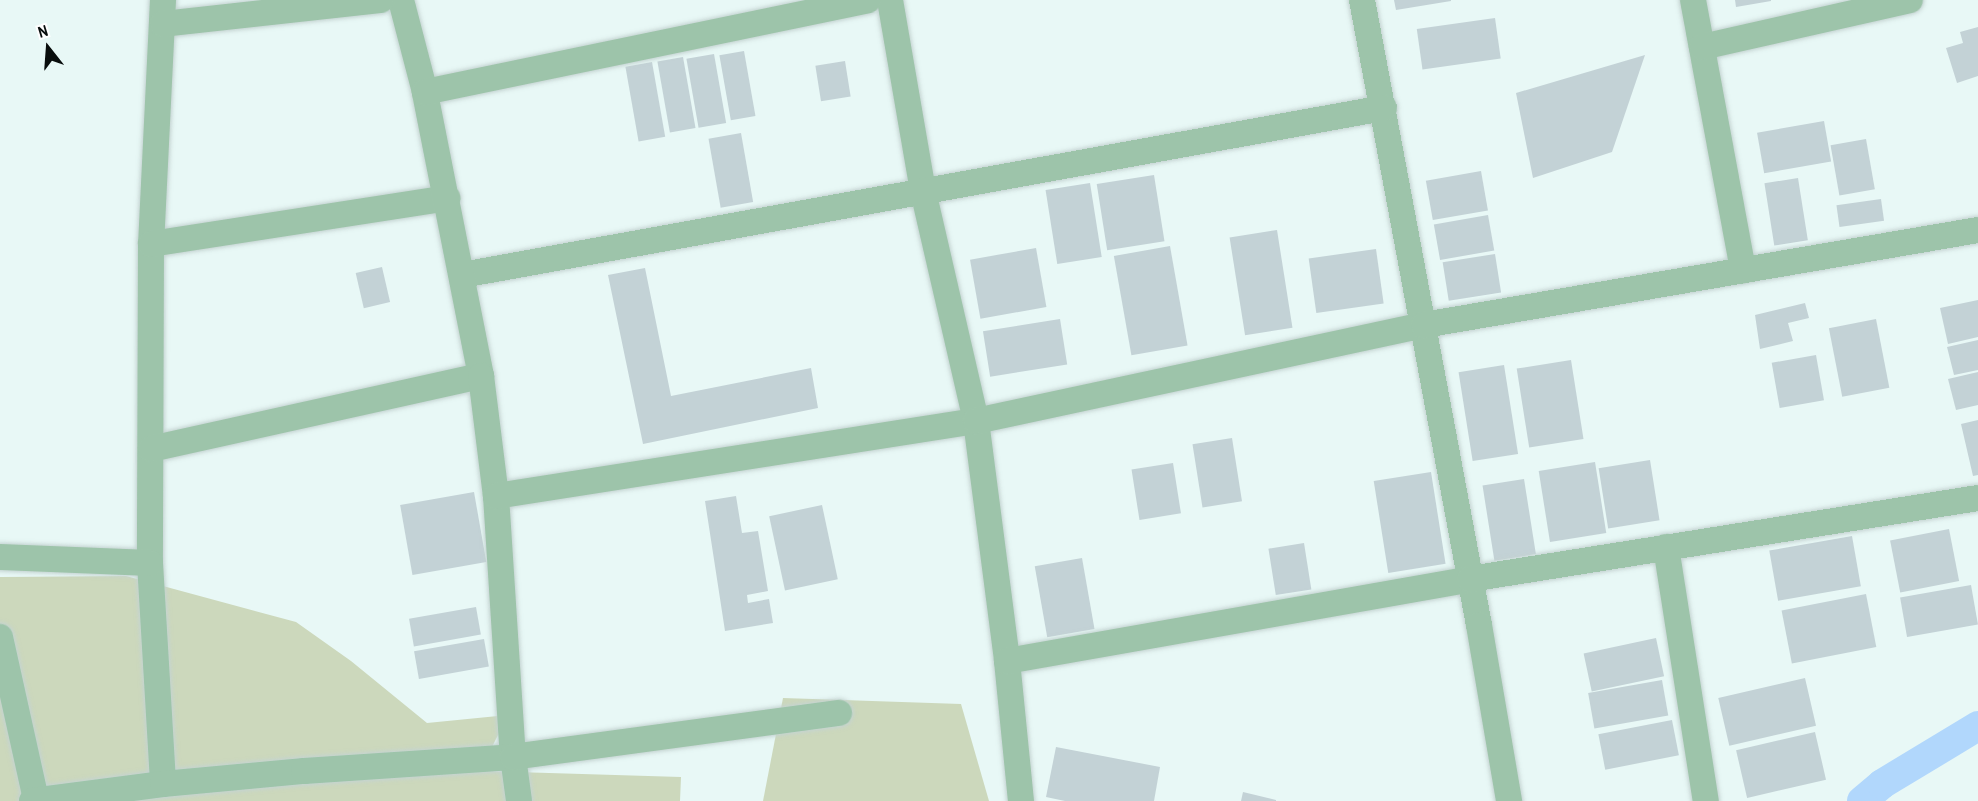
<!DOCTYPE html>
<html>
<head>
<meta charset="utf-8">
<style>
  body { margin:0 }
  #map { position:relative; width:1978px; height:801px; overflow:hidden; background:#e8f8f6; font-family:"Archivo Narrow",sans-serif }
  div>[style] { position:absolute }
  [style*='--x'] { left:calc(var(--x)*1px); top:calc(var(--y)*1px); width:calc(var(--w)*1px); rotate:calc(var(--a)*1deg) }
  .green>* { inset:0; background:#ccd8bc }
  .canal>* { height:30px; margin:-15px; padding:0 15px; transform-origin:15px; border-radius:15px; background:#b1d7fc }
  .building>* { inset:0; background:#c3d2d6; transform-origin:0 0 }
  .roads { filter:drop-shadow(0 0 2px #c4d3d1) drop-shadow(0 0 2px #c4d3d1) }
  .street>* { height:26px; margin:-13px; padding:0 13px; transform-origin:13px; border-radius:13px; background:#9dc4aa }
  span { translate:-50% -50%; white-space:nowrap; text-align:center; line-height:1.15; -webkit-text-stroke:5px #fff; paint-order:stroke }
  .north { position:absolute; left:18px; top:18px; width:60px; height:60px; -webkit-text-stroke:4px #fff; paint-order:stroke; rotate:343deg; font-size:16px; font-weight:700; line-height:24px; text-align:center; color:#090e0d }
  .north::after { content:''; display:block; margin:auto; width:21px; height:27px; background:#090e0d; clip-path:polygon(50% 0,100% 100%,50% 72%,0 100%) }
</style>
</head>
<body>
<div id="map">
  <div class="green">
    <div style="clip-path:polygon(126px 576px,296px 622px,351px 661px,427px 723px,508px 715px,480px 771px,681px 777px,680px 801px,0 801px,0 577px)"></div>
    <div style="clip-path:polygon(783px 698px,961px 704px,989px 801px,763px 801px)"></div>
  </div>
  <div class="canal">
    <div style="--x:1862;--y:801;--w:26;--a:-40"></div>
    <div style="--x:1882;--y:784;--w:112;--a:-31.1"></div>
  </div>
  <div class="building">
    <div style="clip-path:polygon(1394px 0,1451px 0,1451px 1px,1396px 10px)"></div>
    <div style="clip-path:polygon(1735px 0,1771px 0,1771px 1px,1736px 7px)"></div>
    <div style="left:1495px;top:18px;width:41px;height:79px;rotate:82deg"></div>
    <div style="clip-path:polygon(1978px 27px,1978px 76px,1957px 83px,1946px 48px,1963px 43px,1960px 32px)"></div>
    <div style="left:744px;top:51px;width:66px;height:25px;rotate:80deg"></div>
    <div style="left:714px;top:54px;width:70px;height:28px;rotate:80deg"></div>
    <div style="clip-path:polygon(1645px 55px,1612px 152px,1533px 178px,1516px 93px)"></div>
    <div style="left:683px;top:57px;width:72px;height:26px;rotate:80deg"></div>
    <div style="left:845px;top:61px;width:36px;height:30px;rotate:81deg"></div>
    <div style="left:652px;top:62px;width:76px;height:27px;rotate:80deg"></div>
    <div style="left:1824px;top:121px;width:41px;height:68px;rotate:80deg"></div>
    <div style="left:741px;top:133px;width:70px;height:33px;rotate:80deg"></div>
    <div style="left:1866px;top:139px;width:51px;height:36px;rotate:80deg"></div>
    <div style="left:1481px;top:171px;width:40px;height:56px;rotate:80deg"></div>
    <div style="left:1154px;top:175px;width:67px;height:58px;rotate:81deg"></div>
    <div style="left:1798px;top:178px;width:63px;height:34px;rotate:81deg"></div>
    <div style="left:1090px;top:183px;width:75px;height:45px;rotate:81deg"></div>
    <div style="left:1881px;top:199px;width:22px;height:45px;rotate:82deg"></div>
    <div style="left:1488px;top:215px;width:36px;height:55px;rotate:80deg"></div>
    <div style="left:1277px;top:230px;width:99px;height:48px;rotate:81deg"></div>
    <div style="left:1170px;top:246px;width:101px;height:57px;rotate:80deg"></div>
    <div style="left:1036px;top:248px;width:60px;height:67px;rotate:80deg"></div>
    <div style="left:1376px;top:249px;width:55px;height:68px;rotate:82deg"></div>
    <div style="left:1495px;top:254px;width:39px;height:53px;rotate:81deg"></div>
    <div style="left:382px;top:267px;width:36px;height:27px;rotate:77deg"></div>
    <div style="clip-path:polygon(645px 268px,671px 396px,811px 368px,818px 408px,643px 444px,608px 275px)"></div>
    <div style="clip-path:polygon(1978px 300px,1978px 337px,1948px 344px,1940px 308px)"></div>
    <div style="clip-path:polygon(1805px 303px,1809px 318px,1788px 323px,1793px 341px,1760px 349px,1755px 315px)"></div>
    <div style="left:1060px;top:319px;width:46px;height:78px;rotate:81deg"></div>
    <div style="left:1876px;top:319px;width:70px;height:48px;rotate:79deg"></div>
    <div style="clip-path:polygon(1978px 340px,1978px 370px,1954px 375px,1947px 347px)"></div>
    <div style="left:1816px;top:355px;width:46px;height:45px;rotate:80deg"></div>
    <div style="left:1571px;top:360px;width:80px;height:55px;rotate:81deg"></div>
    <div style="left:1504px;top:365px;width:90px;height:46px;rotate:81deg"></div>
    <div style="clip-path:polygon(1978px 372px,1978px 405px,1956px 410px,1948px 379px)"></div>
    <div style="clip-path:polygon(1978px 420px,1978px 475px,1973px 476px,1961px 424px)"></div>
    <div style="left:1232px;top:438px;width:64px;height:40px;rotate:81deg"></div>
    <div style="left:1650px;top:460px;width:61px;height:52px;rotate:81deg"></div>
    <div style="left:1595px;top:462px;width:72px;height:57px;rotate:81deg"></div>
    <div style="left:1173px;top:463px;width:51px;height:42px;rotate:81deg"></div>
    <div style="left:1431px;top:472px;width:93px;height:58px;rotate:81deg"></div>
    <div style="left:1524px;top:479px;width:76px;height:42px;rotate:81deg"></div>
    <div style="left:474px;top:492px;width:71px;height:75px;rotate:80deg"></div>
    <div style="clip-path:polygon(736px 496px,742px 533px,758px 531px,768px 591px,747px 595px,748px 603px,769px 599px,773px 623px,725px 631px,705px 501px)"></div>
    <div style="left:822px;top:505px;width:76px;height:54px;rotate:78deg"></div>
    <div style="left:1949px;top:529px;width:53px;height:60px;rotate:79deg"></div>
    <div style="left:1852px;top:536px;width:51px;height:84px;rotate:80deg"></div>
    <div style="left:1304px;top:543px;width:47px;height:36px;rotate:81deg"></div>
    <div style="left:1082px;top:558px;width:72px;height:48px;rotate:80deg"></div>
    <div style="left:1971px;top:585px;width:40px;height:72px;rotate:80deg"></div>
    <div style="left:1866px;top:594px;width:54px;height:86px;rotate:79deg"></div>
    <div style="left:476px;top:607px;width:28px;height:68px;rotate:80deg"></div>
    <div style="left:1656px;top:638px;width:39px;height:74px;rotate:78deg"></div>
    <div style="left:484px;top:639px;width:28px;height:71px;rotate:80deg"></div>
    <div style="left:1805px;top:678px;width:49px;height:89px;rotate:77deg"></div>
    <div style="left:1662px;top:680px;width:36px;height:75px;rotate:80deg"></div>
    <div style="left:1672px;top:720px;width:36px;height:75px;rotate:79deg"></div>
    <div style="left:1815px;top:732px;width:49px;height:81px;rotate:77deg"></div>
    <div style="clip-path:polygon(1056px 747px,1160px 767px,1154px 801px,1065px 801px,1046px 797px)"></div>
    <div style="clip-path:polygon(1243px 792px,1276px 800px,1276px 801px,1241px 801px)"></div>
  </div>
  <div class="roads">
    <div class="street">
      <div style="--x:163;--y:0;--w:244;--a:92.8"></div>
      <div style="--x:151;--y:244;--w:319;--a:90.2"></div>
      <div style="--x:150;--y:563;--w:221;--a:86.6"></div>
      <div style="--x:401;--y:0;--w:95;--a:75.4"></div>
      <div style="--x:890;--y:0;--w:194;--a:80.2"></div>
      <div style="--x:923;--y:191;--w:236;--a:77"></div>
      <div style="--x:976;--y:421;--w:242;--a:82.6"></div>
      <div style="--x:1007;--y:661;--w:141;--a:84.3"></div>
      <div style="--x:1362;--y:0;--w:636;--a:79.4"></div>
      <div style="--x:1479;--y:625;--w:179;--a:80.3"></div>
      <div style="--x:1693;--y:0;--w:275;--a:79.5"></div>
      <div style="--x:163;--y:24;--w:219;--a:-6.3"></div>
      <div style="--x:1702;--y:47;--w:213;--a:-12.7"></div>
      <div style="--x:151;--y:244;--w:300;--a:-8.8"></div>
      <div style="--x:462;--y:275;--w:937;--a:-10.27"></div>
      <div style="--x:481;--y:376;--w:289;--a:-101.2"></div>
      <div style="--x:425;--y:92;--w:452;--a:-11.7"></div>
      <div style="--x:151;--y:449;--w:338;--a:-12.5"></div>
      <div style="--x:481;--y:376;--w:121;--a:82.9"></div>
      <div style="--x:496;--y:496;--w:262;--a:86.3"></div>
      <div style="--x:513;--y:757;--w:44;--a:82.2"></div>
      <div style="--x:496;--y:496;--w:486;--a:-8.9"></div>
      <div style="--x:976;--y:421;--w:458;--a:-12.1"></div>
      <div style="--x:1424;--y:325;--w:562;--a:-9.73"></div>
      <div style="--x:1666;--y:547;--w:257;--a:81.1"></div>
      <div style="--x:0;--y:557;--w:150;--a:2.3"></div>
      <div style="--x:0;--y:637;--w:166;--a:77.5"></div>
      <div style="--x:1007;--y:661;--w:470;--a:-10"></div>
      <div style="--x:1470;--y:579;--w:514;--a:-9.06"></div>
      <div style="--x:32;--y:801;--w:132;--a:-7.4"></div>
      <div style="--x:163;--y:784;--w:142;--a:-5.3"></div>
      <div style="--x:304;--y:771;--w:209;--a:-3.8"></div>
      <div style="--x:513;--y:757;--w:329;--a:-7.7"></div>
    </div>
  </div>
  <div class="north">N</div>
</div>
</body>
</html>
